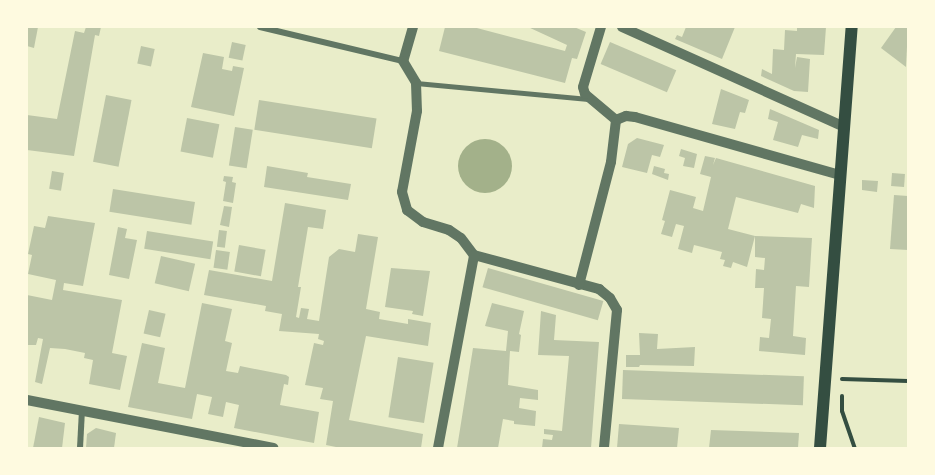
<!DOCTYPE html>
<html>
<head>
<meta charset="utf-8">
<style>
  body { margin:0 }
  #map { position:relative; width:935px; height:475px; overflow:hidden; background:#e9edc9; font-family:Mulish,sans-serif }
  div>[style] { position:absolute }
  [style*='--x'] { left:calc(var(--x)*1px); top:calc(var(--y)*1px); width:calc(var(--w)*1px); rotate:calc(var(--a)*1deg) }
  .water>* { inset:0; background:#a3b18a }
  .round { border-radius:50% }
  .building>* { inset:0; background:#bcc5a7; transform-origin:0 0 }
  .path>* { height:4px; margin:-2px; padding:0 2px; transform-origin:2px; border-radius:2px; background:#344e41 }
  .pedestrian>* { height:5px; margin:-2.5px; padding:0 2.5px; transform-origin:2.5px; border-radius:2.5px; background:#617663 }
  .minor>* { height:6px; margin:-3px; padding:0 3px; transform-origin:3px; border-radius:3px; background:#617663 }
  .tertiary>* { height:10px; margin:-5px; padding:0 5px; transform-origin:5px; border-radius:5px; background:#617663 }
  .secondary>* { height:12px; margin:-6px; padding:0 6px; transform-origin:6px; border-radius:6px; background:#344e41 }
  span { translate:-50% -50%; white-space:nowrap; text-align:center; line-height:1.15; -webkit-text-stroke:6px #fefae0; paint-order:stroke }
  .frame { position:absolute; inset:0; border:28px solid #fefae0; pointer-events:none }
</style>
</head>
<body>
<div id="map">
  <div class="water">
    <div class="round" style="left:458px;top:139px;width:54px;height:54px"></div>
  </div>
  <div class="building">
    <div style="clip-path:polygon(27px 27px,38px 27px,34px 48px,27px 46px)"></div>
    <div style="clip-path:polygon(86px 27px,101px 27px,99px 36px,95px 35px,74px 156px,27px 150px,27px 115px,57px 119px,75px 31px,84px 33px)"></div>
    <div style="clip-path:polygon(445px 27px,473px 27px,565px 51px,567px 45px,528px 27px,574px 27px,586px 32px,577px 59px,572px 58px,565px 83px,439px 51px)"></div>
    <div style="clip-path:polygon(686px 27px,735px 27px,722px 59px,675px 39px,677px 35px,682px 37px)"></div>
    <div style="clip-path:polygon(797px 27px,826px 27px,824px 55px,796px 54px,795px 68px,797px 57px,810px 59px,808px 92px,794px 91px,761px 76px,762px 69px,772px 74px,773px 49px,784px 50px,785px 30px,797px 31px)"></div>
    <div style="clip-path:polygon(896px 27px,908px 27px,906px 67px,881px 48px)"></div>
    <div style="left:232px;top:42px;width:14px;height:16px;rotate:12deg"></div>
    <div style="left:610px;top:42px;width:72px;height:24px;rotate:23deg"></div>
    <div style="left:141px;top:46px;width:14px;height:18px;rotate:12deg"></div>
    <div style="clip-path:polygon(203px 53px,224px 57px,222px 69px,232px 71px,233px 66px,244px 68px,234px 116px,191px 107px)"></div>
    <div style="clip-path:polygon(721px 89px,749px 100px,745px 113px,740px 112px,735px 129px,712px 124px)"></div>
    <div style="left:106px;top:95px;width:26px;height:68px;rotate:11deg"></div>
    <div style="left:259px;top:100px;width:119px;height:30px;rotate:9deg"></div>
    <div style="clip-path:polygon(770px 109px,819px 130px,818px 139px,802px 135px,798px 147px,773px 140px,778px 122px,768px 119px)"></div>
    <div style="left:187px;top:118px;width:33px;height:34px;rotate:11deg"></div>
    <div style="left:235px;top:127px;width:18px;height:39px;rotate:9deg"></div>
    <div style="clip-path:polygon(637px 138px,664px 145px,660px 157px,652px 155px,647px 173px,622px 167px,628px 144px)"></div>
    <div style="clip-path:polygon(681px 149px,697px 154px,694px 168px,683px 166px,685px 158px,679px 156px)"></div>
    <div style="clip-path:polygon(705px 156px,715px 158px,713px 165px,716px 158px,815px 186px,814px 208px,801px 204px,798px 213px,736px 197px,728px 229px,755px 236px,747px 267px,733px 262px,731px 268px,723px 266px,725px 260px,720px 259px,722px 252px,694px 245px,692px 253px,678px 249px,684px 226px,676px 224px,672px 237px,661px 234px,665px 221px,662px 220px,670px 190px,696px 197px,693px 208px,703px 211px,711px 177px,700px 174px)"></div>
    <div style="clip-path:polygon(267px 166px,308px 173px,307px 177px,351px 184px,348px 200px,264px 187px)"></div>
    <div style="clip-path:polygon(654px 166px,665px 169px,664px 173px,669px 174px,668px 180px,652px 174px)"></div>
    <div style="left:52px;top:171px;width:12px;height:18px;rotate:9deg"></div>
    <div style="left:892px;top:173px;width:13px;height:13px;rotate:4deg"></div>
    <div style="clip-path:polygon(224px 176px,233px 177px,232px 182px,236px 183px,233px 203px,223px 201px,226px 182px,223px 181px)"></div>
    <div style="clip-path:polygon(862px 180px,878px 181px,877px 192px,862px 190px)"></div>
    <div style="left:113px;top:189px;width:83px;height:23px;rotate:9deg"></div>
    <div style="clip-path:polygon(894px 195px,908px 196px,908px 250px,890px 249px)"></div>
    <div style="clip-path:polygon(285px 203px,326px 210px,323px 229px,308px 227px,298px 287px,301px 287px,296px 317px,299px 318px,301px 308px,309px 309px,307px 319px,319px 321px,329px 257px,339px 249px,355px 252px,358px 234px,378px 237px,366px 309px,380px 312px,379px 319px,408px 324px,408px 319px,431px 323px,428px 346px,366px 336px,349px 420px,423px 434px,421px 448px,341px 448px,326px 445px,333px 401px,320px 399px,323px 388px,305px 385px,314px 343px,323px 345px,324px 341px,318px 339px,319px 334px,279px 331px,282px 314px,265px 311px,266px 306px,204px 295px,209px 270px,272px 281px)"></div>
    <div style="clip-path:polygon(224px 206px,232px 207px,229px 227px,220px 225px)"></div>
    <div style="clip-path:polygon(48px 216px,95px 223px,83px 286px,64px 283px,63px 290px,122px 300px,112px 353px,127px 356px,120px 390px,89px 384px,93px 360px,84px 358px,85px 353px,65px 349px,50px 348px,42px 384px,35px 382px,43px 339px,38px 338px,36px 345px,27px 345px,27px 295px,52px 300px,56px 280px,28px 274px,32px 255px,28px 254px,34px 226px,45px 228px)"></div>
    <div style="clip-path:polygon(118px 227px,127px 229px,125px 238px,137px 240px,129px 279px,109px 275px)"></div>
    <div style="left:219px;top:230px;width:8px;height:17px;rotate:7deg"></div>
    <div style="left:147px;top:231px;width:67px;height:18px;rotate:9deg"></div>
    <div style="clip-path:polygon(755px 236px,812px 238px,809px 287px,796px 286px,793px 336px,806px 338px,805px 355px,759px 351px,760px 337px,769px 338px,771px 319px,762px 318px,764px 288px,755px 288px,756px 269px,764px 270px,765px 258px,755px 257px)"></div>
    <div style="left:239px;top:245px;width:27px;height:27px;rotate:10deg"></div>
    <div style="left:216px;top:250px;width:14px;height:18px;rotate:8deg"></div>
    <div style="left:161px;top:256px;width:35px;height:28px;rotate:13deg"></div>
    <div style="clip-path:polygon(391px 268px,430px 271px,423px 316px,412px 314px,413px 311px,385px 307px)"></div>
    <div style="left:488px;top:268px;width:120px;height:20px;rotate:16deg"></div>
    <div style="clip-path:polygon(202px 303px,232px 309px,225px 341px,232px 343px,226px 371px,238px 373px,240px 366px,286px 375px,289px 377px,288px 385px,284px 384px,280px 405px,319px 412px,314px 443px,234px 428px,239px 405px,226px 402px,223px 417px,208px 414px,212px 397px,197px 394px,192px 419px,128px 407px,142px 343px,165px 348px,158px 383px,185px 388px)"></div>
    <div style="clip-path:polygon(492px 303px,524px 311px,519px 334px,521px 335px,519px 352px,510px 351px,508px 385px,538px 390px,538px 400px,520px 398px,519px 408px,536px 411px,535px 426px,514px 424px,514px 421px,503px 419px,498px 448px,457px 448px,473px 348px,506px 351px,508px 331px,485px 326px)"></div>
    <div style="left:149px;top:310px;width:17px;height:24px;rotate:13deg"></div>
    <div style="clip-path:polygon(541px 311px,556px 315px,554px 340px,599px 342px,591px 448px,542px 448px,543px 439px,552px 440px,553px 435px,544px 434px,544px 429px,562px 431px,569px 356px,538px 355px)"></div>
    <div style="clip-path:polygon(639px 333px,658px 334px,657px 349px,695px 347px,694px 366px,640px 365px,639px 367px,626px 367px,626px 355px,640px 355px)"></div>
    <div style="left:398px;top:357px;width:36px;height:61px;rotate:9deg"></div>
    <div style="left:623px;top:370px;width:181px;height:29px;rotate:2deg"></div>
    <div style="clip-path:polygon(39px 417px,65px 423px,62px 448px,33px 448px)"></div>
    <div style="clip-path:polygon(619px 424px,679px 428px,677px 448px,617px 448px)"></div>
    <div style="clip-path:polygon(96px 428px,116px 433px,114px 448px,86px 448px,87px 434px)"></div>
    <div style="clip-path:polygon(711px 430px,799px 433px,798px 448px,709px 448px)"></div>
  </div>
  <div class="path">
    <div style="--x:842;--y:379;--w:66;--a:1.7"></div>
    <div style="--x:842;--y:396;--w:15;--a:90"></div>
    <div style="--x:842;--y:411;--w:39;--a:71"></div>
  </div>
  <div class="pedestrian">
    <div style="--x:416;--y:83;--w:173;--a:5.3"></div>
  </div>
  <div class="minor">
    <div style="--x:260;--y:27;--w:147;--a:13.4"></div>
    <div style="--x:80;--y:448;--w:36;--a:-87"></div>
  </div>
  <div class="tertiary">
    <div style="--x:413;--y:27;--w:35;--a:106"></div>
    <div style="--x:403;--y:61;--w:26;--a:59"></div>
    <div style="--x:416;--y:83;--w:28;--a:88"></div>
    <div style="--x:417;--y:111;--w:82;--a:100.5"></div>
    <div style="--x:402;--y:192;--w:19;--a:74"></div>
    <div style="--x:407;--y:210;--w:20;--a:37"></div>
    <div style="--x:423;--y:222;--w:27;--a:17"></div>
    <div style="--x:449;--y:230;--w:14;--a:34"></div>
    <div style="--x:461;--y:238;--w:21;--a:53"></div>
    <div style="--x:474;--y:255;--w:130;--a:15.2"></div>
    <div style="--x:599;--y:289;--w:14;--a:39"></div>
    <div style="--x:610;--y:298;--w:14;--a:60"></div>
    <div style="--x:617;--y:310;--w:139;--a:95.4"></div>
    <div style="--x:622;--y:27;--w:243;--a:24.2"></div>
    <div style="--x:616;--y:120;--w:11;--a:-22"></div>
    <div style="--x:626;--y:116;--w:9;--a:6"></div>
    <div style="--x:635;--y:117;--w:213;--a:15.8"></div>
    <div style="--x:579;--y:285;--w:127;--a:-75.4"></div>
    <div style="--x:611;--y:162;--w:42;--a:-83.2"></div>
    <div style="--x:616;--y:120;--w:40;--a:-140"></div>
    <div style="--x:585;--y:94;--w:7;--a:-106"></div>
    <div style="--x:583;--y:87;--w:63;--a:-73.3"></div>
    <div style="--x:27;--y:400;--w:251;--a:11"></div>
    <div style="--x:438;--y:448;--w:196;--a:-79.4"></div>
  </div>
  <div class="secondary">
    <div style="--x:820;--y:448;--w:422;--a:-85.7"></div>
  </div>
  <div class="frame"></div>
</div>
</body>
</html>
